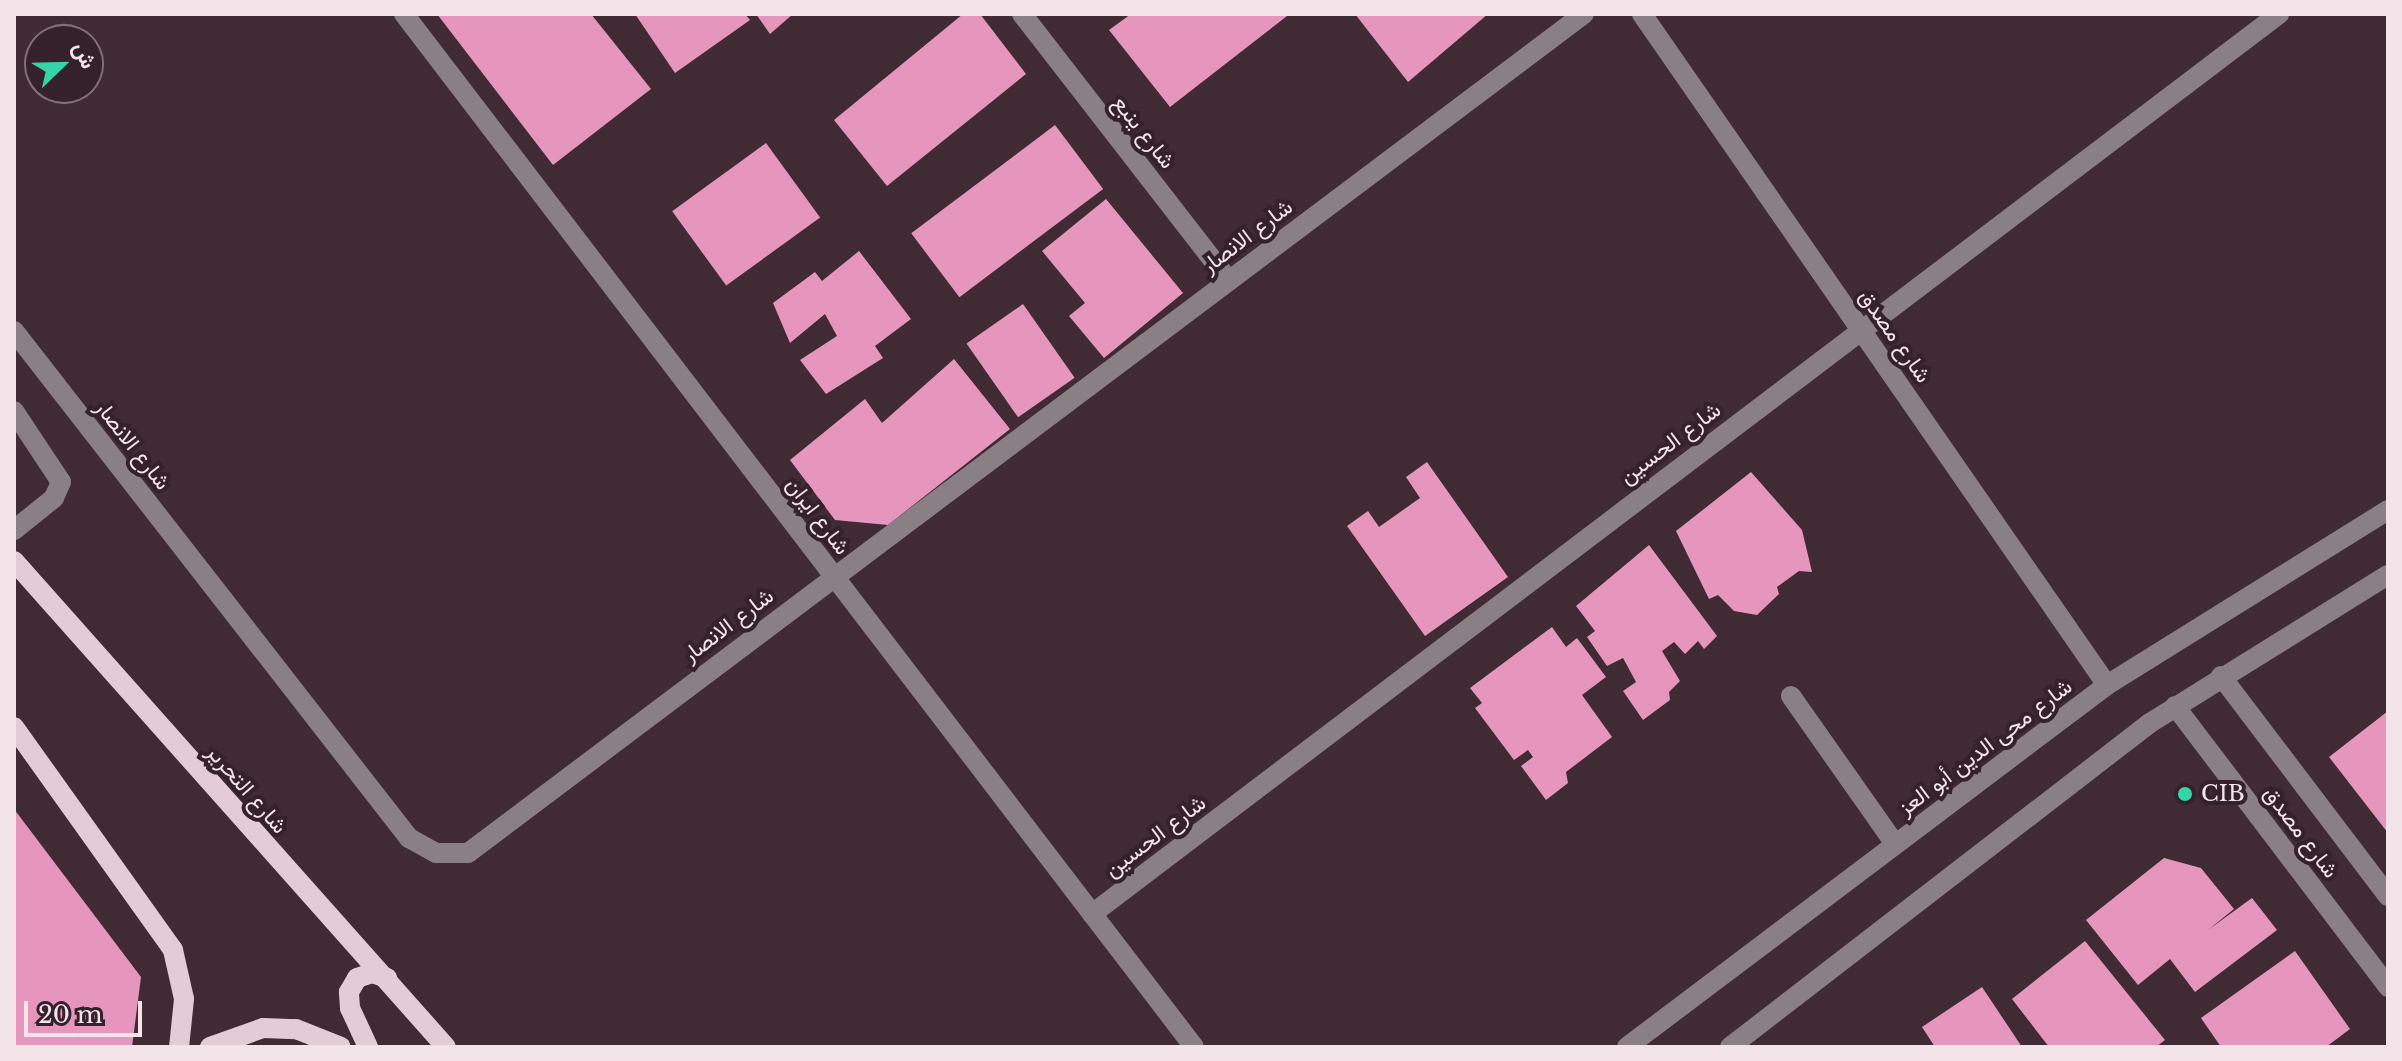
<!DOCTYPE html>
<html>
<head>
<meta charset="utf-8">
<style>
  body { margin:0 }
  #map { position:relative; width:2402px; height:1061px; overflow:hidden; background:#402b35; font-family:"Libre Baskerville",Vazirmatn,serif }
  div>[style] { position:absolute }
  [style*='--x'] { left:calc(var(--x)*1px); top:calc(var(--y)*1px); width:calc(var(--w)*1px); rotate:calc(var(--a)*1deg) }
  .building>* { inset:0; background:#e696bd; transform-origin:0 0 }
  .minor>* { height:20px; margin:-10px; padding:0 10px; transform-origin:10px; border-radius:10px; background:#8a7f84 }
  .major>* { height:20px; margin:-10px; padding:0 10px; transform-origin:10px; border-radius:10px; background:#e4ccd6 }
  .dots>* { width:22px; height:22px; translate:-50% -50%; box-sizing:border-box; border:4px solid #35212b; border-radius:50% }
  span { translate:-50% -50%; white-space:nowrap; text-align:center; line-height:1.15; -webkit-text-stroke:8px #35212b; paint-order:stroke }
  .street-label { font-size:22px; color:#f3e4ea }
  .poi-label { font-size:22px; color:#f3e4ea }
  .left { translate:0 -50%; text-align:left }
  .frame { position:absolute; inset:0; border:16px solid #f3e4ea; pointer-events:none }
  .north { position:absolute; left:24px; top:24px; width:80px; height:80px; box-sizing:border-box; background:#35212b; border:2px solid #816f77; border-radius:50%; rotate:67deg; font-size:22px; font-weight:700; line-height:32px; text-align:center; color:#f3e4ea }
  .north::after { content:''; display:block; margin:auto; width:28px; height:36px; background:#34d4a8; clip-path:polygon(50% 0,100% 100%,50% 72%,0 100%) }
  .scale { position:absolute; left:24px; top:1001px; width:118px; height:36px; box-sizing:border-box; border:4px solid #f3e4ea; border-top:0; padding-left:10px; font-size:24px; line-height:28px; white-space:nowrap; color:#f3e4ea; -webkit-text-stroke:6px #35212b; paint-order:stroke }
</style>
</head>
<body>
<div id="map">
  <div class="building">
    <div style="clip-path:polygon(437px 14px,591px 14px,651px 89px,553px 165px)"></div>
    <div style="clip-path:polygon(635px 14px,745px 14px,750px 20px,675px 73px)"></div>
    <div style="clip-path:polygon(756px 14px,793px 14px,770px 34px)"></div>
    <div style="clip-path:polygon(963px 14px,980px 14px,1026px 74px,887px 186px,834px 120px)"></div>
    <div style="clip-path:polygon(1131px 14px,1286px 14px,1287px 16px,1170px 107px,1109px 30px)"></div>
    <div style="clip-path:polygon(1355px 14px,1488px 14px,1408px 82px)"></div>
    <div style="left:1055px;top:125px;width:80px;height:180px;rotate:53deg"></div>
    <div style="left:766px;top:143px;width:92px;height:116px;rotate:54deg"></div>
    <div style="clip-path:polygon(1106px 199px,1183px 293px,1104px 358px,1069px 316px,1085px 303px,1042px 251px)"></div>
    <div style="clip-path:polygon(859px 251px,911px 319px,875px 346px,883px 358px,826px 394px,800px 360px,837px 336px,825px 314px,790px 343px,773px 303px,815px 272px,822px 281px)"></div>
    <div style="left:1023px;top:304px;width:90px;height:69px;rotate:55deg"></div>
    <div style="clip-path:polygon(954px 359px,1010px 429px,888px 525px,835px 520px,790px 460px,865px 399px,882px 423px)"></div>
    <div style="clip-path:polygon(1427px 462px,1508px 577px,1425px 636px,1347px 526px,1368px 511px,1379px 527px,1420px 498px,1406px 477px)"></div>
    <div style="clip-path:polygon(1751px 472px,1802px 530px,1812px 572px,1799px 571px,1777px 587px,1779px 594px,1757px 615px,1734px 611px,1718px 595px,1709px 599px,1676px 531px)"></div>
    <div style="clip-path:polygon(1649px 545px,1717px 636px,1704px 649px,1698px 641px,1685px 654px,1674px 642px,1662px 651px,1680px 681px,1669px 692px,1670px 700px,1643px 720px,1623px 691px,1636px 682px,1623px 658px,1607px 666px,1587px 637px,1595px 631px,1576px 606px)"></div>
    <div style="clip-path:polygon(1552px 627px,1566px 647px,1577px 638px,1606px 677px,1582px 695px,1612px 737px,1566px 772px,1568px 783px,1546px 800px,1521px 766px,1533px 757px,1528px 750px,1514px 760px,1475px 708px,1482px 703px,1470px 688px)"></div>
    <div style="clip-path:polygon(2388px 711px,2388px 833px,2329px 757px)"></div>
    <div style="clip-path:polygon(14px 809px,141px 977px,132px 1047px,14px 1047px)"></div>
    <div style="clip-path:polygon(2164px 858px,2201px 868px,2234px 909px,2208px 930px,2252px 898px,2277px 930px,2195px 992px,2170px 959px,2138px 985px,2086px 920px)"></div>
    <div style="clip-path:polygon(2085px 941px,2165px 1040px,2156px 1047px,2049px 1047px,2012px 999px)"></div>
    <div style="clip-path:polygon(2295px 951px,2350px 1029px,2326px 1047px,2221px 1047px,2201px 1018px)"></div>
    <div style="clip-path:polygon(1982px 987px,2022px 1047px,1935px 1047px,1922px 1027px)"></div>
  </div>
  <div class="minor">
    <div style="--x:404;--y:14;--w:1300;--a:52.59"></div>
    <div style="--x:1022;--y:14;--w:336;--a:52.2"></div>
    <div style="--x:1642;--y:14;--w:816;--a:55.28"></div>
    <div style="--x:14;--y:331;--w:643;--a:52.08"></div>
    <div style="--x:409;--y:838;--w:31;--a:29"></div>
    <div style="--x:436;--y:853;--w:32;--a:0"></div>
    <div style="--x:468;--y:853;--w:1396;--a:-36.94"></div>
    <div style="--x:14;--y:411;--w:85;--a:56.5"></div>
    <div style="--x:61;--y:482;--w:17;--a:114"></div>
    <div style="--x:54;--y:498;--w:51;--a:141.3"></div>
    <div style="--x:2221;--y:676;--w:276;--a:52.8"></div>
    <div style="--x:1791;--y:696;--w:181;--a:54.9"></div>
    <div style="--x:2175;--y:706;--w:353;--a:52.8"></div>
    <div style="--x:1092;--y:914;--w:1490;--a:-37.17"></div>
    <div style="--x:1627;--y:1047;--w:601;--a:-37.02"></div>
    <div style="--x:2107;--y:685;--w:331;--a:-31.9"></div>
    <div style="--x:1730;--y:1047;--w:530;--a:-37.65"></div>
    <div style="--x:2150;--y:723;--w:280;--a:-31.9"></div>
  </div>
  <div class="major">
    <div style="--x:14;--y:561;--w:650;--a:48.37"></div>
    <div style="--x:14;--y:727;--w:274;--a:54.5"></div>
    <div style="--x:173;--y:950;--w:50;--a:77.3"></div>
    <div style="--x:184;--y:999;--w:48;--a:95.9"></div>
    <div style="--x:210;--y:1047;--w:56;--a:-19.7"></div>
    <div style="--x:263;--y:1028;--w:33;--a:2"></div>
    <div style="--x:296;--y:1029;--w:48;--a:21.8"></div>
    <div style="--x:368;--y:1047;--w:43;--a:-114.8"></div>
    <div style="--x:350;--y:1008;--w:16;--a:-94"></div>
    <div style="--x:349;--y:992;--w:16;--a:-60"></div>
    <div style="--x:357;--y:978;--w:16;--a:-18"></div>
    <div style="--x:372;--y:973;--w:16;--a:18"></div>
  </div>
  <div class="dots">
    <div style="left:2185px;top:794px;background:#34d4a8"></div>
  </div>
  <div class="street-label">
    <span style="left:1144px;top:132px;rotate:52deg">شارع ينبع</span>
    <span style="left:1247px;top:236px;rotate:-37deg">شارع الانصار</span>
    <span style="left:1895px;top:336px;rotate:55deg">شارع مصدق</span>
    <span style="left:1670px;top:443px;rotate:-37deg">شارع الحسين</span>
    <span style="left:133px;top:445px;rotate:52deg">شارع الانصار</span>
    <span style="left:818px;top:516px;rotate:53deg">شارع ايران</span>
    <span style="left:728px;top:625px;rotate:-37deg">شارع الانصار</span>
    <span style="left:1985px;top:747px;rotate:-37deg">شارع محى الدين أبو العز</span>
    <span style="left:247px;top:789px;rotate:49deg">شارع التحرير</span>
    <span style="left:2301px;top:832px;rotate:53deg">شارع مصدق</span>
    <span style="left:1155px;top:836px;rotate:-37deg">شارع الحسين</span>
  </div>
  <div class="poi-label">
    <span class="left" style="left:2201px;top:794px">CIB</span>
  </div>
  <div class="frame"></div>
  <div class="north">ش</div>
  <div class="scale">20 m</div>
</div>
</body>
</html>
